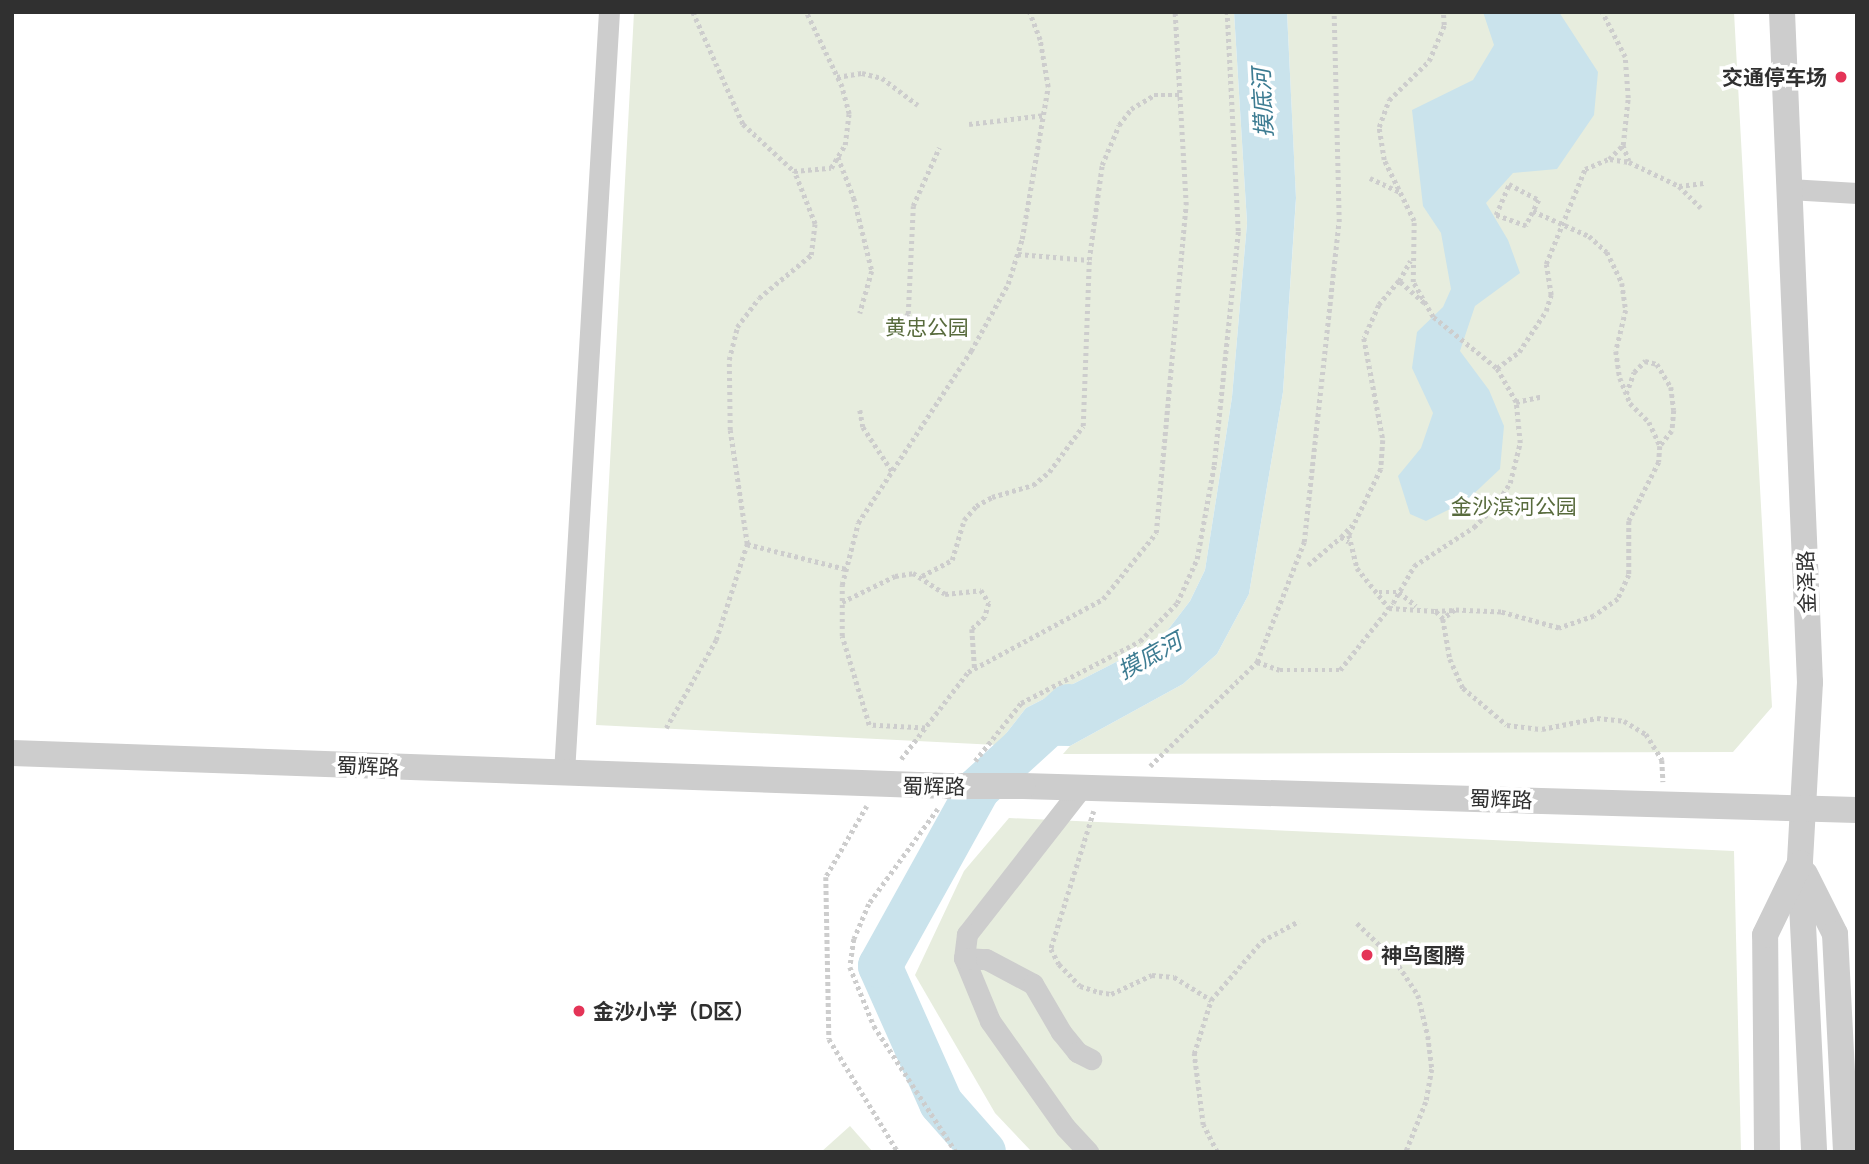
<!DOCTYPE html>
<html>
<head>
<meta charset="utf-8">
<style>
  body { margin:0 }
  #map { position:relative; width:1869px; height:1164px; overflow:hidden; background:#fff; font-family:Quicksand,"Noto Sans SC",sans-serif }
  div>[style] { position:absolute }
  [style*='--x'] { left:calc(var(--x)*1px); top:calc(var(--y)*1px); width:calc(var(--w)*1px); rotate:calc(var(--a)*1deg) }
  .green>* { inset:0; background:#e7edde }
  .water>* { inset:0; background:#cae3ec }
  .river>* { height:44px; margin:-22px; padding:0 22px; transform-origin:22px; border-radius:22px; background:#cae3ec }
  .path>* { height:4.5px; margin-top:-2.25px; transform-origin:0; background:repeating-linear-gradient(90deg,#cdcdcd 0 3.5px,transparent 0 7px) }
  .minor>* { height:21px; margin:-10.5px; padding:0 10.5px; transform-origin:10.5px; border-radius:10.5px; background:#cdcdcd }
  .tertiary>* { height:26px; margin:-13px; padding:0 13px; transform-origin:13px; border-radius:13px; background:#cdcdcd }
  .tertiary-bridge>* { height:26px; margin:-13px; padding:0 13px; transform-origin:13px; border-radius:13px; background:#cdcdcd }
  .dots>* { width:19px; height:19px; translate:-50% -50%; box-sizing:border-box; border:4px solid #fff; border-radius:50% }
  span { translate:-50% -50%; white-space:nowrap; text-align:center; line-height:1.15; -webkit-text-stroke:7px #fff; paint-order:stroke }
  .poi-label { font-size:21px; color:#303030; font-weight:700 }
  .right { translate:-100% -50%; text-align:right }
  .left { translate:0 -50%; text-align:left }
  .park-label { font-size:21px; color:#586b3d }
  .street-label { font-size:21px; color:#303030 }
  .water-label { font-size:23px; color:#3d7c92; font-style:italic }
  .frame { position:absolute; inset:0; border:14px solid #303030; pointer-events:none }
</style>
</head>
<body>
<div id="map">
  <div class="green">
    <div style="clip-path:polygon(634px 12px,1234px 12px,1247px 223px,1232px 397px,1205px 570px,1190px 601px,1161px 639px,1026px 708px,997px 745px,596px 725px)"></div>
    <div style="clip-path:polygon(1287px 12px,1734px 12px,1772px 707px,1733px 752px,1063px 754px,1070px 746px,1183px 684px,1217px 654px,1249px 594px,1283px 392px,1296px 199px)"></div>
    <div style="clip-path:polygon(1009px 818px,1734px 851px,1741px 1152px,1032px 1152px,995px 1113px,915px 975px,964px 871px)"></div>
    <div style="clip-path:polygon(850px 1126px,873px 1152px,821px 1152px)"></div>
  </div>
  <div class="water">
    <div style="clip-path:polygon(1234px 12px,1287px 12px,1296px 198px,1283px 392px,1249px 594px,1217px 654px,1183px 684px,1070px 746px,997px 745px,1026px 708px,1161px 639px,1190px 601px,1205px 570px,1232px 397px,1247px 223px)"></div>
    <div style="clip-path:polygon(1483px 12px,1559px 12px,1598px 72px,1594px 115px,1557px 169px,1513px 173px,1486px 203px,1508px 240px,1520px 273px,1475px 306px,1460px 351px,1489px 390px,1504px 426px,1500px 469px,1466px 501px,1426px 521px,1410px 514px,1398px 476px,1421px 448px,1433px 413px,1412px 368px,1417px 332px,1443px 307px,1451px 289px,1441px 233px,1423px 206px,1412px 110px,1473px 80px,1494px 45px)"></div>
  </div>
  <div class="river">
    <div style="--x:984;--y:1152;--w:65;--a:-131.3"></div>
    <div style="--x:941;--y:1103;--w:150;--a:-114"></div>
    <div style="--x:880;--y:966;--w:202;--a:-61"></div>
    <div style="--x:978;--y:789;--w:123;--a:-42.4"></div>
  </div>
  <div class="path">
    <div style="--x:693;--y:12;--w:123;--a:65.9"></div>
    <div style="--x:743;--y:124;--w:69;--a:42.7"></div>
    <div style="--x:794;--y:171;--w:37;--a:-5"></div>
    <div style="--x:831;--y:168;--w:27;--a:-59"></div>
    <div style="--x:845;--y:145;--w:31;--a:-83"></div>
    <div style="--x:849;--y:114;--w:28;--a:-105"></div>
    <div style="--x:842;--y:87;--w:83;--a:-115.6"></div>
    <div style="--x:837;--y:77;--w:25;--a:-9"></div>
    <div style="--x:862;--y:73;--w:21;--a:14"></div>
    <div style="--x:882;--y:78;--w:45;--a:36.9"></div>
    <div style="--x:969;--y:124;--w:76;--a:-6.8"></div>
    <div style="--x:1623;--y:145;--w:17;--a:69"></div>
    <div style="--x:838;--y:157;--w:44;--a:68.7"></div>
    <div style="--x:854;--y:198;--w:75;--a:76.1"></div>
    <div style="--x:872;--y:271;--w:44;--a:105.9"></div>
    <div style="--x:1610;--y:159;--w:19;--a:9"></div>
    <div style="--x:1629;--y:162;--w:55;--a:25.6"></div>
    <div style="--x:1679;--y:186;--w:31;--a:45"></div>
    <div style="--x:1370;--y:178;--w:33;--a:25"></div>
    <div style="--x:1509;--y:184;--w:34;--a:28"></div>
    <div style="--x:1539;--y:200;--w:29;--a:117"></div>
    <div style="--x:1526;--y:226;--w:32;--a:-160"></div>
    <div style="--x:1496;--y:215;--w:34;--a:-67"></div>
    <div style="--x:1679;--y:186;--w:25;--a:-7"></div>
    <div style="--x:1533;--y:211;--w:61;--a:24.1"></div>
    <div style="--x:1589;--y:236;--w:24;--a:42"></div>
    <div style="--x:1607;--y:252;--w:34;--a:64"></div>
    <div style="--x:1622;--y:283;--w:27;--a:82"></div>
    <div style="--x:1626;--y:310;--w:42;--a:103.7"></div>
    <div style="--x:1616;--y:351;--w:27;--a:82"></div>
    <div style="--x:1620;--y:378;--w:27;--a:68"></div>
    <div style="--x:1630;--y:403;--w:27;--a:45"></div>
    <div style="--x:1649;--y:422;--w:26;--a:65"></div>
    <div style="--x:1660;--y:446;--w:16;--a:94"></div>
    <div style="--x:1659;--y:462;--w:66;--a:117"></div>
    <div style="--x:1629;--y:521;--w:54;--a:90"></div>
    <div style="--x:1629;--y:575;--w:26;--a:115"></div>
    <div style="--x:1618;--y:599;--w:29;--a:145"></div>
    <div style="--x:1594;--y:616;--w:37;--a:161"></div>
    <div style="--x:1559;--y:628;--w:60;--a:-164.6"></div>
    <div style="--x:1501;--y:612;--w:46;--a:-177.5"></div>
    <div style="--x:1455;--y:610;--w:15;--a:143"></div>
    <div style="--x:1443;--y:619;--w:41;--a:80.1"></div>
    <div style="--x:1450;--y:659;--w:32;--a:66"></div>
    <div style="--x:1463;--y:688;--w:57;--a:40.1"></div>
    <div style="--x:1507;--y:725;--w:35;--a:7"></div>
    <div style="--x:1542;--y:729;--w:56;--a:-11.3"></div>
    <div style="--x:1597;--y:718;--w:27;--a:6"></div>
    <div style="--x:1624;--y:721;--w:26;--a:31"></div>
    <div style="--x:1646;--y:734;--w:31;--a:58"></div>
    <div style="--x:1662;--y:760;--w:22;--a:87"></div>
    <div style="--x:1018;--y:254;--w:71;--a:4.8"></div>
    <div style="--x:1089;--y:260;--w:96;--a:-82.2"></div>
    <div style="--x:1102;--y:165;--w:43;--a:-67"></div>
    <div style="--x:1119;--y:125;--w:20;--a:-53"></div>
    <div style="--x:1131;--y:109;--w:27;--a:-31"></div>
    <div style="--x:1154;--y:95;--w:26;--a:0"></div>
    <div style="--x:1399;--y:281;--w:23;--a:-61"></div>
    <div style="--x:1424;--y:303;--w:33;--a:-139"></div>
    <div style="--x:1399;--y:281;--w:31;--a:130"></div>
    <div style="--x:1379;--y:305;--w:36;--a:114"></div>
    <div style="--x:1364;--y:338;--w:104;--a:79.4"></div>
    <div style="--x:1383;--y:440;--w:29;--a:94"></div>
    <div style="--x:1381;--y:469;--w:73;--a:115.9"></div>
    <div style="--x:1349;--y:535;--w:34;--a:76"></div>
    <div style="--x:1357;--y:568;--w:51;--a:51.3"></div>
    <div style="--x:1389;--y:608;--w:46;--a:3.7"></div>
    <div style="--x:889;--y:338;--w:31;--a:-52"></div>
    <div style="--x:908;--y:314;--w:108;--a:-87.3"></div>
    <div style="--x:913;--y:206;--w:64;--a:-65.9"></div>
    <div style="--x:1497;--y:368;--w:27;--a:-36"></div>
    <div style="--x:1519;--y:352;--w:49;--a:-56.6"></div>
    <div style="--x:1546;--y:311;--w:17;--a:-73"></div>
    <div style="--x:1551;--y:295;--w:31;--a:-99"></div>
    <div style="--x:1546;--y:264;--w:103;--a:-67.7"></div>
    <div style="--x:1585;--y:169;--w:26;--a:-23"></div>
    <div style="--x:1609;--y:159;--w:20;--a:-45"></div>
    <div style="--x:1623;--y:145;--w:47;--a:-83.9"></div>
    <div style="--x:1628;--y:98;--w:41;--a:-94.2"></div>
    <div style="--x:1625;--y:57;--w:51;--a:-117.1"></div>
    <div style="--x:1626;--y:394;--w:23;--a:-70"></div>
    <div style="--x:1634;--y:372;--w:16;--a:-45"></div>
    <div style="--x:1645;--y:361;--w:12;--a:14"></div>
    <div style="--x:1657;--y:364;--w:27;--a:59"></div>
    <div style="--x:1671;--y:387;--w:23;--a:83"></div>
    <div style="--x:1674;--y:410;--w:21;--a:95"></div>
    <div style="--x:1672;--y:431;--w:19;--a:129"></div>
    <div style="--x:1516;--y:402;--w:25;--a:-12"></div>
    <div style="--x:860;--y:410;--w:17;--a:80"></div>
    <div style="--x:863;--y:427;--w:53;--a:56.6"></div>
    <div style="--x:1341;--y:537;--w:16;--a:-47"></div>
    <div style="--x:747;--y:544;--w:102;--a:14.2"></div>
    <div style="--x:1308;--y:565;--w:43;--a:-40.3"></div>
    <div style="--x:1341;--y:537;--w:9;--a:32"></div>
    <div style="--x:922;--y:576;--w:34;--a:-28"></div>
    <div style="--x:952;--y:560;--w:42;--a:-73.3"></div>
    <div style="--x:964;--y:520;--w:18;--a:-49"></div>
    <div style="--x:976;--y:506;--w:18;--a:-29"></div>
    <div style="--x:992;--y:497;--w:43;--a:-16.3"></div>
    <div style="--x:1033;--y:485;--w:21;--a:-39"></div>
    <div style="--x:1049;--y:472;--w:57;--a:-53.5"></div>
    <div style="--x:1083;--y:426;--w:166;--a:-87.9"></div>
    <div style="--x:1379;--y:592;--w:20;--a:0"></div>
    <div style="--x:1399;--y:592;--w:22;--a:39"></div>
    <div style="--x:842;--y:602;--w:59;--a:-26.1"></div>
    <div style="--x:895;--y:576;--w:18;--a:-9"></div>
    <div style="--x:913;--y:573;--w:38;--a:33"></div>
    <div style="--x:945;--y:594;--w:36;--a:-6"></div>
    <div style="--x:981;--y:590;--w:15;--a:58"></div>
    <div style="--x:989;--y:603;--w:15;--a:106"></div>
    <div style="--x:985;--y:617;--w:18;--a:137"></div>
    <div style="--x:972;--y:629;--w:39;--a:86"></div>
    <div style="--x:1443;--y:619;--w:11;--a:-135"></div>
    <div style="--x:1435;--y:611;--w:19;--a:-3"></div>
    <div style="--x:1257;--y:662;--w:24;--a:19"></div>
    <div style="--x:1280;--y:670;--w:60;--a:0"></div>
    <div style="--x:1340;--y:670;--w:85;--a:-51.7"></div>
    <div style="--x:1393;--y:603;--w:43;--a:-60.4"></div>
    <div style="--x:1414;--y:566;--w:72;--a:-33"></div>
    <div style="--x:1474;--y:527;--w:30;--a:-45"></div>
    <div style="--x:1495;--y:506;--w:27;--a:-57"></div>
    <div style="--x:1510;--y:483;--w:41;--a:-76"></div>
    <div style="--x:1520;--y:443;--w:41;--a:-95.6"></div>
    <div style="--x:1516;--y:402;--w:39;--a:-120"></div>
    <div style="--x:1496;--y:368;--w:81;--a:-141"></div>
    <div style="--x:1433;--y:317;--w:40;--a:-119.7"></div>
    <div style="--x:1413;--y:282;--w:61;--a:-89.1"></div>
    <div style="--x:1414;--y:221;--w:68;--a:-116.2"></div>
    <div style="--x:1384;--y:160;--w:33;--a:-99"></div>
    <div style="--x:1379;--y:127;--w:29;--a:-70"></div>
    <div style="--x:1389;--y:100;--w:56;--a:-44.3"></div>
    <div style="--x:1429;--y:61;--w:39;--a:-67"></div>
    <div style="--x:1444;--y:25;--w:13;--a:-94"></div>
    <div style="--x:666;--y:728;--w:101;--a:-60.4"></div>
    <div style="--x:716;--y:640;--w:101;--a:-72.1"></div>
    <div style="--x:747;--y:544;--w:115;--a:-98.5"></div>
    <div style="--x:730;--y:430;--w:70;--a:-90.8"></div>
    <div style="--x:729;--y:360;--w:34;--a:-76"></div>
    <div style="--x:737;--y:327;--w:36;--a:-53"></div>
    <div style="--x:759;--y:298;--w:67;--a:-39.6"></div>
    <div style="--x:811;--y:255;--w:31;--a:-83"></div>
    <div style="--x:815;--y:224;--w:57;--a:-111.6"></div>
    <div style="--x:925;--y:728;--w:56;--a:-176.9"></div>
    <div style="--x:869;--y:725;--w:93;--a:-106.9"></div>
    <div style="--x:842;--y:636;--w:51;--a:-90"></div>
    <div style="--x:842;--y:585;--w:64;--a:-75.5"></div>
    <div style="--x:858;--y:523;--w:206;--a:-56.7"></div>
    <div style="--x:971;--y:351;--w:77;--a:-61.1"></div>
    <div style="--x:1008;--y:284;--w:47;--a:-72.7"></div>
    <div style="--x:1022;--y:239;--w:154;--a:-80.3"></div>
    <div style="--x:1048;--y:87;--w:48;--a:-99.7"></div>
    <div style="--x:1040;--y:40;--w:30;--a:-111"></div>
    <div style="--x:901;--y:759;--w:110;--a:-52.4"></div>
    <div style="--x:968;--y:672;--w:153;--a:-28.4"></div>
    <div style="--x:1103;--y:599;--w:85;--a:-51.2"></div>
    <div style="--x:1156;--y:533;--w:329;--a:-84.8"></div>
    <div style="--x:1186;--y:205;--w:193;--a:-93.3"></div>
    <div style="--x:975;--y:761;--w:74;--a:-51.6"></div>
    <div style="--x:1021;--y:703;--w:134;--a:-27.5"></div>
    <div style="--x:1140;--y:641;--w:53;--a:-45.8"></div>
    <div style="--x:1177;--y:603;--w:48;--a:-65.6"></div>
    <div style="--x:1197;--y:559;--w:96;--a:-79.7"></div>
    <div style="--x:1214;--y:465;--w:235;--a:-84.1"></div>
    <div style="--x:1238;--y:231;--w:219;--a:-92.9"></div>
    <div style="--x:1150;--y:766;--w:149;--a:-44.2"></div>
    <div style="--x:1257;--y:662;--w:129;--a:-68.6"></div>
    <div style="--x:1304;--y:542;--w:322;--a:-83.8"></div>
    <div style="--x:1339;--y:222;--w:210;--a:-91.4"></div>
    <div style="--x:867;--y:806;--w:82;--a:120"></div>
    <div style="--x:826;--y:877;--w:162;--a:88.9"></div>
    <div style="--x:829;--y:1039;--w:132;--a:58.6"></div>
    <div style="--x:938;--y:809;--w:117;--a:126"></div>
    <div style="--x:869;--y:904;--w:38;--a:113"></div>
    <div style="--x:854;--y:939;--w:28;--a:98"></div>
    <div style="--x:850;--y:967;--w:64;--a:67.9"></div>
    <div style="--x:874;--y:1026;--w:150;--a:56.9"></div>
    <div style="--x:1094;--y:811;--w:145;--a:107.3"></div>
    <div style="--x:1051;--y:949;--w:17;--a:62"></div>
    <div style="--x:1059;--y:964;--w:30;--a:46"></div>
    <div style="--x:1080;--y:986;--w:20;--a:18"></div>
    <div style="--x:1099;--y:992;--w:12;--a:9"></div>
    <div style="--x:1111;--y:994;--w:45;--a:-24.9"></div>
    <div style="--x:1152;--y:975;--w:22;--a:5"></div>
    <div style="--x:1174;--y:977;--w:44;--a:31.9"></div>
    <div style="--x:1357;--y:923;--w:53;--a:44.2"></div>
    <div style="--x:1395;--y:960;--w:42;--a:56.7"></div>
    <div style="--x:1418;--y:995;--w:42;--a:76.3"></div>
    <div style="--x:1428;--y:1036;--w:33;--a:83"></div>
    <div style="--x:1432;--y:1069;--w:34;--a:100"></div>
    <div style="--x:1426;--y:1102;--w:54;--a:111.8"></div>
    <div style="--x:1217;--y:1152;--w:30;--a:-117"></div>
    <div style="--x:1203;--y:1125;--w:72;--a:-97.2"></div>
    <div style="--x:1194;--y:1054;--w:57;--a:-72.5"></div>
    <div style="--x:1211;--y:1000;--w:78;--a:-49.2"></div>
    <div style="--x:1262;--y:941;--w:42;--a:-28.4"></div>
  </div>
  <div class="minor">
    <div style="--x:1789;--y:189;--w:68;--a:3.4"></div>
    <div style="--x:564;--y:773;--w:762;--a:-86.62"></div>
    <div style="--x:1082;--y:787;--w:187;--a:128"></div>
    <div style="--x:967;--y:934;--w:24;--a:97"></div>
    <div style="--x:964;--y:958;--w:68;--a:67.6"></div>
    <div style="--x:990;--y:1021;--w:130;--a:54.7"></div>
    <div style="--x:1065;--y:1127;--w:34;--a:47"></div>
    <div style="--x:964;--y:958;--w:22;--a:3"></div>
    <div style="--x:986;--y:959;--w:53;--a:28"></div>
    <div style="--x:1033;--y:984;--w:56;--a:59.7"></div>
    <div style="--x:1061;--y:1032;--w:26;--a:51"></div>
    <div style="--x:1077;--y:1052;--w:16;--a:27"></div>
  </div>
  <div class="tertiary">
    <div style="--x:1782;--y:12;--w:671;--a:87.61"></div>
    <div style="--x:1810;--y:682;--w:181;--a:93.2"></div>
    <div style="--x:1800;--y:863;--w:289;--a:87.2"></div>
    <div style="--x:12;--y:753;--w:936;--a:2.02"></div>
    <div style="--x:1023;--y:786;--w:834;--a:1.65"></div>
    <div style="--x:1805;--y:874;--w:67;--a:63.4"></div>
    <div style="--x:1835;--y:934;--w:218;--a:87.1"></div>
    <div style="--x:1767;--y:1152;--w:217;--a:-90.5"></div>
    <div style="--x:1765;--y:935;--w:78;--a:-64.1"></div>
  </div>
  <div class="tertiary-bridge">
    <div style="--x:947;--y:786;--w:76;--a:0"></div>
  </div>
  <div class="dots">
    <div style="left:1841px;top:77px;background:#e43457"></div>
    <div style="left:1367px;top:955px;background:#e43457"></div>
    <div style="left:579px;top:1011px;background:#e43457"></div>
  </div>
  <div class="poi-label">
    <span class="right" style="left:1827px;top:77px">交通停车场</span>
    <span class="left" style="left:1381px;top:955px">神鸟图腾</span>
    <span class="left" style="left:593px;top:1011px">金沙小学（D区）</span>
  </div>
  <div class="park-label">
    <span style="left:927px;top:327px">黄忠公园</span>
    <span style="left:1514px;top:506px">金沙滨河公园</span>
  </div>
  <div class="street-label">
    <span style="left:1806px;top:582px;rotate:-92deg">金泽路</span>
    <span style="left:368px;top:766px;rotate:2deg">蜀辉路</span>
    <span style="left:934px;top:786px;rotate:1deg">蜀辉路</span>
    <span style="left:1501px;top:799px;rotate:2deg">蜀辉路</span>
  </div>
  <div class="water-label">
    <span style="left:1263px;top:103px;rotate:-93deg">摸底河</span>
    <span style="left:1150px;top:656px;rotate:-29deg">摸底河</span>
  </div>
  <div class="frame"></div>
</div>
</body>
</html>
